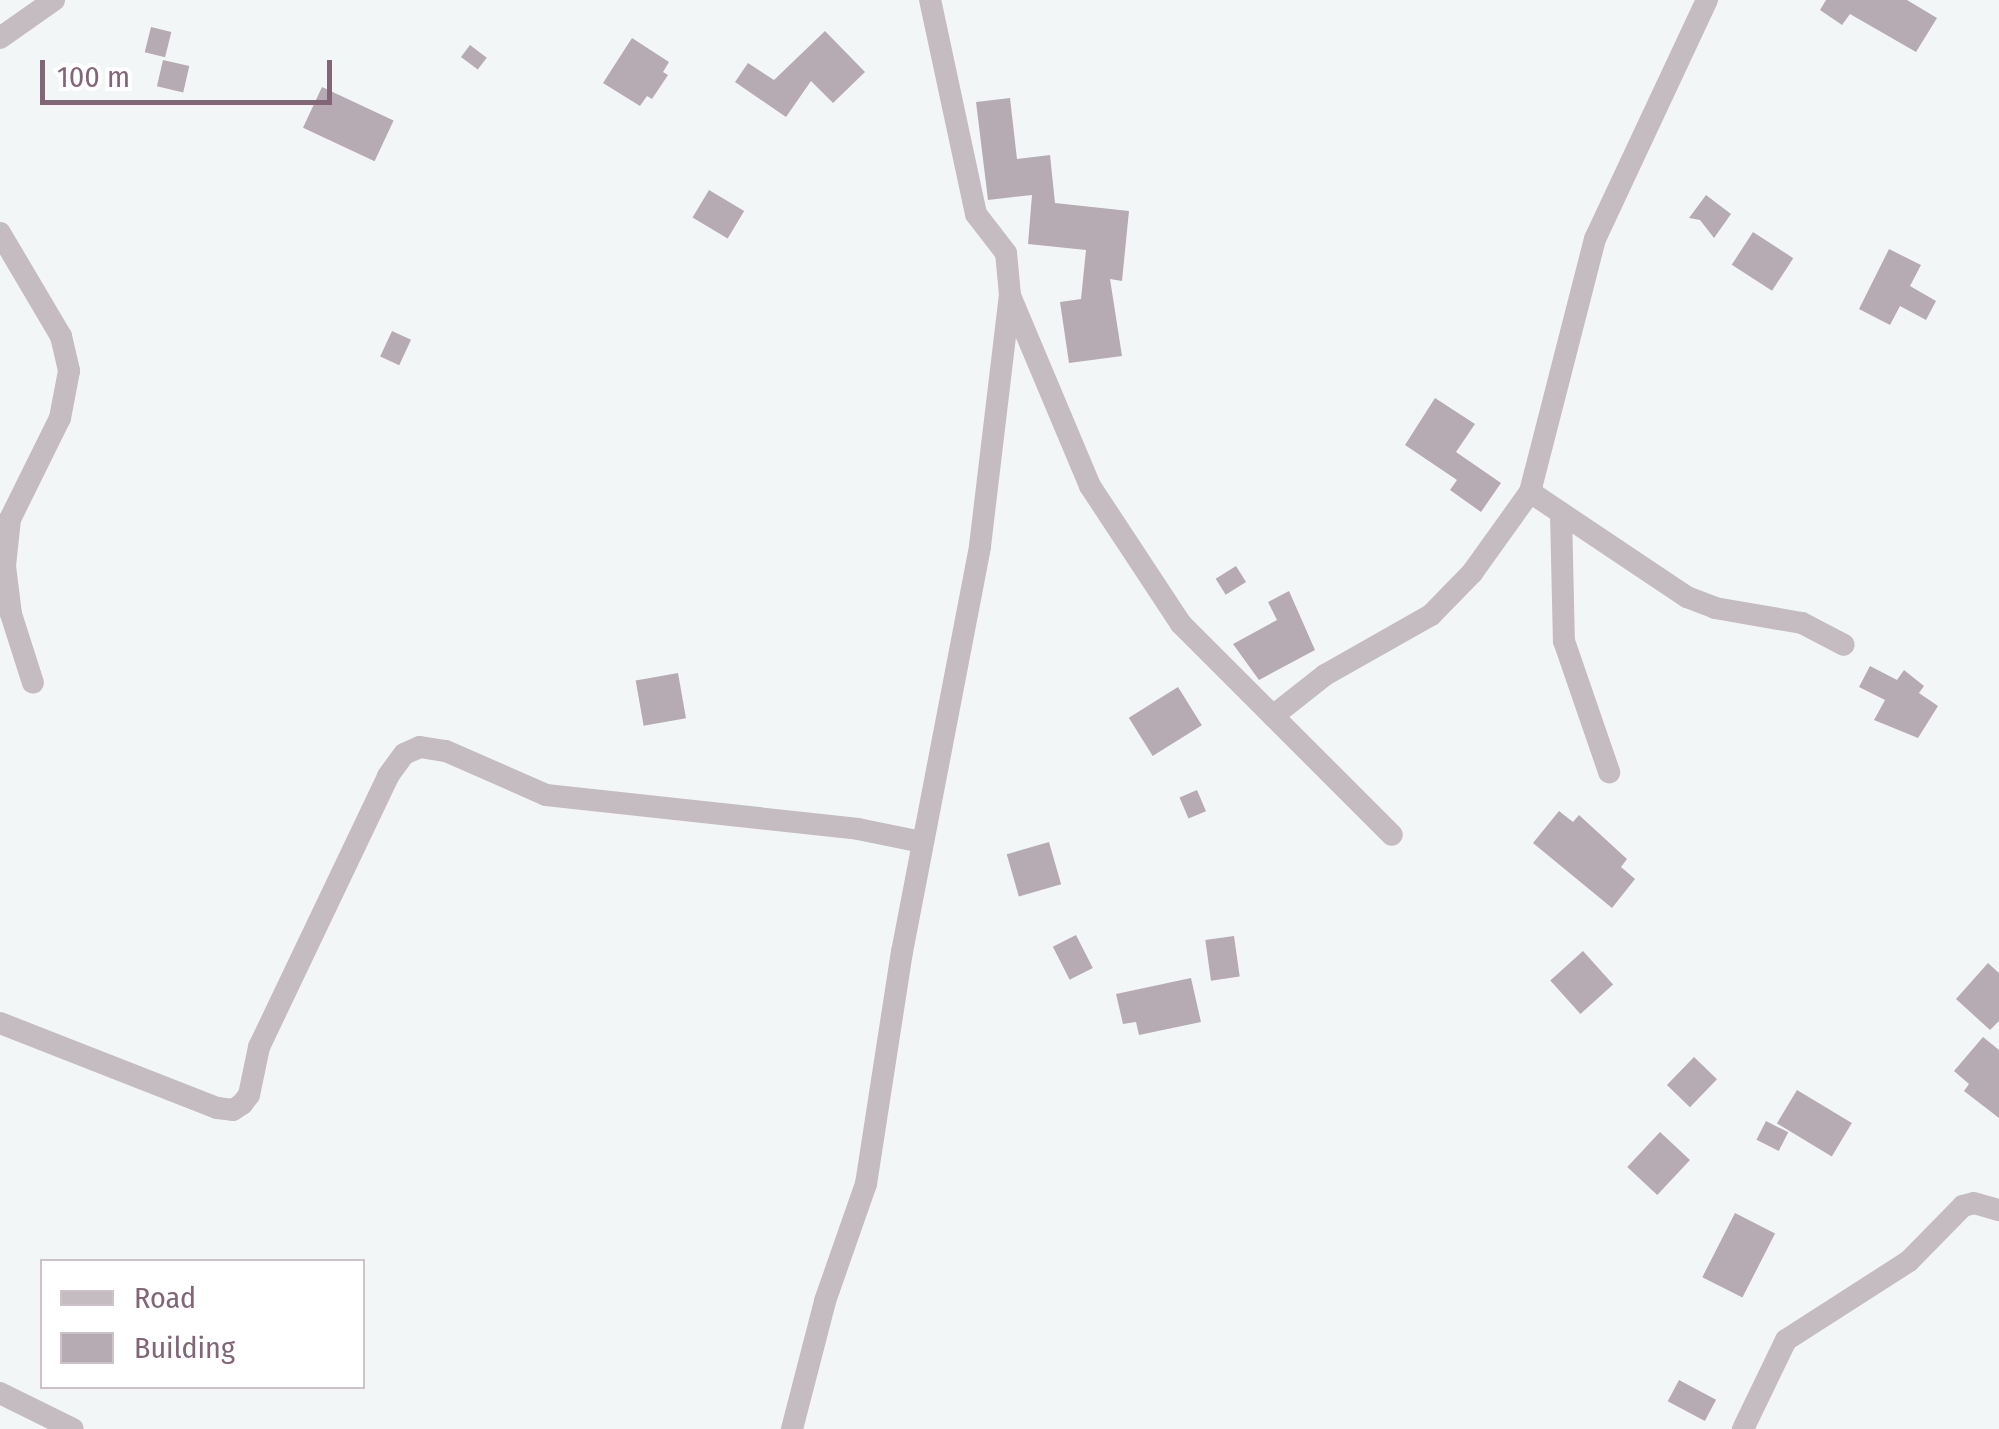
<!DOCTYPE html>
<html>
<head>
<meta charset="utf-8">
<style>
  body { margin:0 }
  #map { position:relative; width:1999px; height:1429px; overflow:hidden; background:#f3f6f6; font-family:"Fira Sans Condensed",sans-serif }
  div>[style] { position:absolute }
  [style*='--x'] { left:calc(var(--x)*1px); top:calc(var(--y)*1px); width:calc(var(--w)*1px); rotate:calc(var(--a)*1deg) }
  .building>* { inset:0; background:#b7abb3; transform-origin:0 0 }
  .minor>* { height:22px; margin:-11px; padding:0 11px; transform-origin:11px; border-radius:11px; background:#c4bcc1 }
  span { translate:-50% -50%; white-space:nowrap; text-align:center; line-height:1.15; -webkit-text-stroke:10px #fff; paint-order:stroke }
  .legend { position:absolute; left:40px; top:1259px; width:325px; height:130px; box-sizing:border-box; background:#fff; border:2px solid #cdc2c9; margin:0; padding:12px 18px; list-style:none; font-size:30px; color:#826678 }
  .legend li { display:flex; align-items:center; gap:20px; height:50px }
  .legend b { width:50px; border:2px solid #cdc2c9 }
  .scale { position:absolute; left:40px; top:60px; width:292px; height:45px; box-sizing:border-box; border:5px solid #826678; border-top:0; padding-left:12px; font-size:30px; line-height:35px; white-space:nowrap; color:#826678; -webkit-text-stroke:8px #fff; paint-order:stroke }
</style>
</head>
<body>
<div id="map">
  <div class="building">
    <div style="clip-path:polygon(1826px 0,1907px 0,1937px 18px,1916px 52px,1850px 14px,1842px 25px,1820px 10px)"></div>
    <div style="left:151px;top:27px;width:21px;height:26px;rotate:14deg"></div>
    <div style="clip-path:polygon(825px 31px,865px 72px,833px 103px,811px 81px,786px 117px,735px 82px,748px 63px,774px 80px)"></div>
    <div style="clip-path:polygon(632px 38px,669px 62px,663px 72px,668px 75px,652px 99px,647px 96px,640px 106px,603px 83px)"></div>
    <div style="left:470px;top:45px;width:21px;height:15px;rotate:37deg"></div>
    <div style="left:163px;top:60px;width:27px;height:27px;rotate:13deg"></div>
    <div style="left:322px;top:87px;width:79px;height:45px;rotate:25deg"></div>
    <div style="clip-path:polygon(1010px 98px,1017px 159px,1050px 155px,1055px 203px,1129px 211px,1122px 281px,1110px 279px,1122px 356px,1069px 363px,1060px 302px,1081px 299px,1086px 250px,1028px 244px,1032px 195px,988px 200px,976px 102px)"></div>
    <div style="left:709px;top:190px;width:41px;height:32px;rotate:31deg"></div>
    <div style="clip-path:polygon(1706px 195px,1731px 214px,1714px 238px,1700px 220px,1689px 218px)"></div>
    <div style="left:1753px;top:232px;width:48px;height:39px;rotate:33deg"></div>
    <div style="clip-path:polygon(1889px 249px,1921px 265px,1910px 286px,1936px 301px,1926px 320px,1900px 306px,1890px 325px,1859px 309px)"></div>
    <div style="left:392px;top:331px;width:21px;height:28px;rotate:25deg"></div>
    <div style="clip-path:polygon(1435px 398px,1475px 424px,1456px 452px,1501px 483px,1481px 512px,1450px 490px,1457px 480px,1405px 445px)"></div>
    <div style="left:1236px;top:566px;width:19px;height:24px;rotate:58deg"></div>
    <div style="clip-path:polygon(1289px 591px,1315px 650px,1259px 680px,1233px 644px,1277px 620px,1268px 602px)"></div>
    <div style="clip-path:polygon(1870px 666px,1897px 680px,1904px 670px,1924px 686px,1919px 693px,1938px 706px,1918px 738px,1874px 720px,1885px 700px,1859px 687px)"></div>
    <div style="left:678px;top:673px;width:46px;height:43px;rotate:80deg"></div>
    <div style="left:1178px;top:687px;width:45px;height:58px;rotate:58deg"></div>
    <div style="left:1197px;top:790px;width:23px;height:19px;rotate:67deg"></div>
    <div style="clip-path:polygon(1559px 811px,1573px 822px,1579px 815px,1627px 859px,1621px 867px,1635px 879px,1612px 908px,1533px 843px)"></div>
    <div style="left:1049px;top:842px;width:44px;height:44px;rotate:74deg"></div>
    <div style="left:1076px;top:935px;width:37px;height:26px;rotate:63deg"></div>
    <div style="left:1234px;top:936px;width:41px;height:29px;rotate:82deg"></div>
    <div style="left:1583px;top:951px;width:45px;height:44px;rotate:48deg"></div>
    <div style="clip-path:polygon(1988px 963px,1999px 973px,1999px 1021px,1990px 1030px,1956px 999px)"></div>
    <div style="clip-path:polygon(1191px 978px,1201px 1022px,1139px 1035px,1136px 1022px,1123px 1024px,1116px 994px)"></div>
    <div style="clip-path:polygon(1983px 1037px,1999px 1050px,1999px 1118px,1964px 1091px,1969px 1084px,1954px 1071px)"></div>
    <div style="left:1694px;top:1057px;width:32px;height:39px;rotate:44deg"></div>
    <div style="left:1797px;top:1090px;width:64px;height:39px;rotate:31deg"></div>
    <div style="left:1766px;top:1121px;width:25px;height:21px;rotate:27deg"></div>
    <div style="left:1660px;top:1132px;width:41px;height:48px;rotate:43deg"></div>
    <div style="left:1735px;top:1213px;width:45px;height:72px;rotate:27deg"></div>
    <div style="left:1679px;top:1380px;width:42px;height:24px;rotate:28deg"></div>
  </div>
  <div class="minor">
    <div style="--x:0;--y:38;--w:66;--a:-35.1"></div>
    <div style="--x:0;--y:233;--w:120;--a:59.4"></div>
    <div style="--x:61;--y:336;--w:36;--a:77"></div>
    <div style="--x:69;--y:371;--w:48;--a:100.8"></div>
    <div style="--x:60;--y:418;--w:113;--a:116.3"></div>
    <div style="--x:10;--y:519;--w:47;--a:96.1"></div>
    <div style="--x:5;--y:566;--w:48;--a:82.9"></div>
    <div style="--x:11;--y:614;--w:72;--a:72.3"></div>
    <div style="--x:1011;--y:298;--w:204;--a:67.2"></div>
    <div style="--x:1090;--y:486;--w:165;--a:56.6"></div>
    <div style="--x:1181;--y:624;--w:298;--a:45"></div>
    <div style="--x:1530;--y:492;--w:189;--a:33.8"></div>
    <div style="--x:1687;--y:597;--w:30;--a:21"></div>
    <div style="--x:1715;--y:608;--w:88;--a:9.8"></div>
    <div style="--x:1802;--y:623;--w:47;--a:27.6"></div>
    <div style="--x:1561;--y:513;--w:128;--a:88.7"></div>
    <div style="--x:1564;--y:641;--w:139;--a:71"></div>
    <div style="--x:1273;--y:716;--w:66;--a:-38.3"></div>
    <div style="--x:1325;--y:675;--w:122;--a:-29.5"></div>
    <div style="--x:1431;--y:615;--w:59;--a:-45.7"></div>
    <div style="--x:1472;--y:573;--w:100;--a:-54.4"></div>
    <div style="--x:1530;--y:492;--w:261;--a:-75.6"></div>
    <div style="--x:1595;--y:239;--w:264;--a:-64.9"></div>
    <div style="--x:0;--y:1023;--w:233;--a:21.4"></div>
    <div style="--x:217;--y:1108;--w:16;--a:7"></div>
    <div style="--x:233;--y:1110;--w:11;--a:-34"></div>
    <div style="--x:242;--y:1104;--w:11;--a:-52"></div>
    <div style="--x:249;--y:1095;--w:49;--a:-78.2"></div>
    <div style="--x:259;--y:1047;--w:300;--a:-64.5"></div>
    <div style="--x:388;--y:776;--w:27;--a:-54"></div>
    <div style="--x:404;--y:754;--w:17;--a:-24"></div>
    <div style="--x:420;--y:747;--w:26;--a:9"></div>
    <div style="--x:446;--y:751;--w:109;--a:23.7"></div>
    <div style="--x:546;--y:795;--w:314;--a:6.2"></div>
    <div style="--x:858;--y:829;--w:65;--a:11.5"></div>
    <div style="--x:0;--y:1393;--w:81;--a:26.3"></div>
    <div style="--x:792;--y:1429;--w:132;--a:-75.5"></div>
    <div style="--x:825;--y:1301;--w:124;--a:-70.7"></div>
    <div style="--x:866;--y:1184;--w:235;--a:-81.2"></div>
    <div style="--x:902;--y:952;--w:413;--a:-79.1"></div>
    <div style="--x:980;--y:546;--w:253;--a:-83.2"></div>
    <div style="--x:1010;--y:295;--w:42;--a:-95.4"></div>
    <div style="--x:1006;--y:253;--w:49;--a:-127.6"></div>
    <div style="--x:976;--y:214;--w:219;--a:-102.1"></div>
    <div style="--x:1743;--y:1429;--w:99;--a:-64.2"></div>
    <div style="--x:1786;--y:1340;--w:146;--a:-32.7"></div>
    <div style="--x:1909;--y:1261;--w:77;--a:-45.5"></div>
    <div style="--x:1963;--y:1206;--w:11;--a:-15"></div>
    <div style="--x:1974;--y:1203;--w:26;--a:16"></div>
  </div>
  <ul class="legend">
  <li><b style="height:12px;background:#c4bcc1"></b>Road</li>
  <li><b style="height:28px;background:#b7abb3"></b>Building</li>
  </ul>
  <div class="scale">100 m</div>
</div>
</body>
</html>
